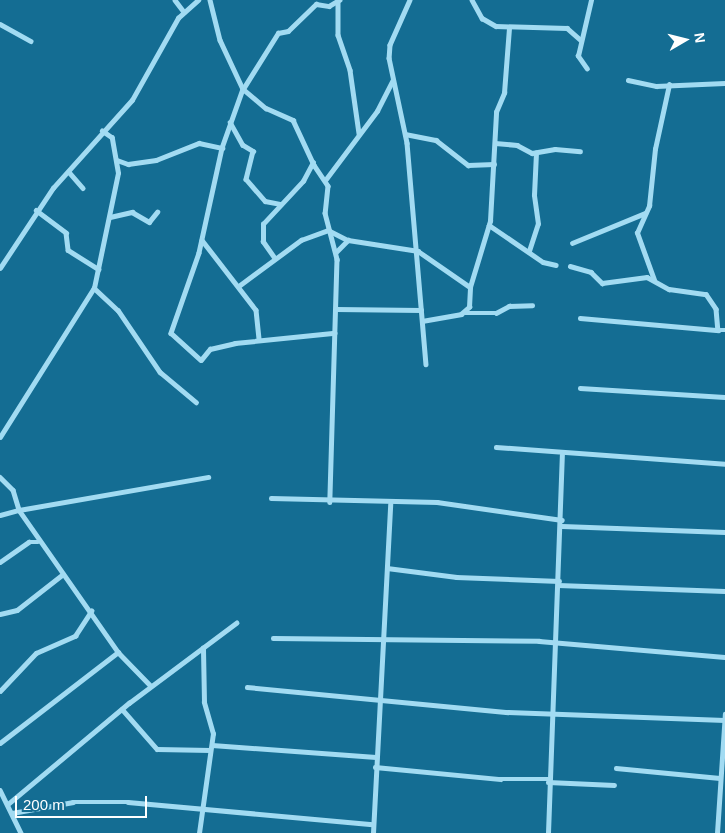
<!DOCTYPE html>
<html>
<head>
<meta charset="utf-8">
<style>
  body { margin:0 }
  #map { position:relative; width:725px; height:833px; overflow:hidden; background:#146d93; font-family:Helvetica,sans-serif }
  div>[style] { position:absolute }
  [style*='--x'] { left:calc(var(--x)*1px); top:calc(var(--y)*1px); width:calc(var(--w)*1px); rotate:calc(var(--a)*1deg) }
  .minor>* { height:4.5px; margin:-2.25px; padding:0 2.25px; transform-origin:2.25px; border-radius:2.25px; background:#a2dbf2 }
  span { translate:-50% -50%; white-space:nowrap; text-align:center; line-height:1.15; -webkit-text-stroke:5px #146d93; paint-order:stroke }
  .north { position:absolute; left:660px; top:15px; width:50px; height:50px; -webkit-text-stroke:4px #146d93; paint-order:stroke; rotate:82deg; font-size:14px; font-weight:700; line-height:20px; text-align:center; color:#fff }
  .north::after { content:''; display:block; margin:auto; width:18px; height:22px; background:#fff; clip-path:polygon(50% 0,100% 100%,50% 72%,0 100%) }
  .scale { position:absolute; left:15px; top:796px; width:132px; height:22px; box-sizing:border-box; border:2px solid #fff; border-top:0; padding-left:6px; font-size:15px; line-height:18px; white-space:nowrap; color:#fff; -webkit-text-stroke:4px #146d93; paint-order:stroke }
</style>
</head>
<body>
<div id="map">
  <div class="minor">
    <div style="--x:175;--y:0;--w:15;--a:53"></div>
    <div style="--x:210;--y:0;--w:41;--a:76"></div>
    <div style="--x:220;--y:40;--w:54;--a:64.9"></div>
    <div style="--x:243;--y:89;--w:63;--a:109.6"></div>
    <div style="--x:222;--y:148;--w:107;--a:102.4"></div>
    <div style="--x:199;--y:253;--w:85;--a:109.3"></div>
    <div style="--x:171;--y:333;--w:40;--a:42"></div>
    <div style="--x:201;--y:360;--w:14;--a:-51"></div>
    <div style="--x:210;--y:349;--w:26;--a:-13"></div>
    <div style="--x:235;--y:343;--w:100;--a:-5.8"></div>
    <div style="--x:410;--y:0;--w:49;--a:114"></div>
    <div style="--x:390;--y:45;--w:13;--a:94"></div>
    <div style="--x:389;--y:58;--w:87;--a:78"></div>
    <div style="--x:407;--y:143;--w:222;--a:85.1"></div>
    <div style="--x:472;--y:0;--w:21;--a:61"></div>
    <div style="--x:482;--y:18;--w:16;--a:30"></div>
    <div style="--x:496;--y:26;--w:71;--a:1.6"></div>
    <div style="--x:567;--y:28;--w:18;--a:41"></div>
    <div style="--x:338;--y:1;--w:34;--a:90"></div>
    <div style="--x:338;--y:35;--w:37;--a:71"></div>
    <div style="--x:350;--y:70;--w:64;--a:81.9"></div>
    <div style="--x:0;--y:24;--w:35;--a:29"></div>
    <div style="--x:587;--y:69;--w:16;--a:-125"></div>
    <div style="--x:578;--y:56;--w:57;--a:-76.9"></div>
    <div style="--x:628;--y:80;--w:29;--a:12"></div>
    <div style="--x:656;--y:86;--w:69;--a:-2.5"></div>
    <div style="--x:243;--y:89;--w:30;--a:40"></div>
    <div style="--x:266;--y:108;--w:30;--a:24"></div>
    <div style="--x:293;--y:120;--w:50;--a:65"></div>
    <div style="--x:314;--y:165;--w:25;--a:56"></div>
    <div style="--x:328;--y:186;--w:27;--a:96"></div>
    <div style="--x:325;--y:213;--w:48;--a:75.4"></div>
    <div style="--x:337;--y:259;--w:243;--a:91.7"></div>
    <div style="--x:243;--y:89;--w:66;--a:-58"></div>
    <div style="--x:278;--y:33;--w:10;--a:-11"></div>
    <div style="--x:288;--y:31;--w:39;--a:-44"></div>
    <div style="--x:316;--y:4;--w:13;--a:9"></div>
    <div style="--x:329;--y:6;--w:12;--a:-31"></div>
    <div style="--x:230;--y:122;--w:26;--a:61"></div>
    <div style="--x:243;--y:145;--w:12;--a:31"></div>
    <div style="--x:253;--y:151;--w:29;--a:104"></div>
    <div style="--x:246;--y:179;--w:29;--a:49"></div>
    <div style="--x:265;--y:201;--w:16;--a:11"></div>
    <div style="--x:405;--y:134;--w:32;--a:11"></div>
    <div style="--x:436;--y:140;--w:41;--a:38"></div>
    <div style="--x:468;--y:165;--w:26;--a:-2"></div>
    <div style="--x:495;--y:143;--w:22;--a:5"></div>
    <div style="--x:517;--y:145;--w:17;--a:28"></div>
    <div style="--x:532;--y:153;--w:23;--a:-10"></div>
    <div style="--x:555;--y:149;--w:25;--a:5"></div>
    <div style="--x:117;--y:160;--w:12;--a:20"></div>
    <div style="--x:128;--y:164;--w:28;--a:-8"></div>
    <div style="--x:156;--y:160;--w:46;--a:-21.6"></div>
    <div style="--x:199;--y:143;--w:24;--a:12"></div>
    <div style="--x:69;--y:172;--w:21;--a:49"></div>
    <div style="--x:326;--y:179;--w:85;--a:-53.1"></div>
    <div style="--x:377;--y:111;--w:34;--a:-63"></div>
    <div style="--x:36;--y:210;--w:38;--a:37"></div>
    <div style="--x:66;--y:233;--w:17;--a:83"></div>
    <div style="--x:68;--y:250;--w:36;--a:32"></div>
    <div style="--x:110;--y:217;--w:23;--a:-13"></div>
    <div style="--x:132;--y:212;--w:20;--a:30"></div>
    <div style="--x:149;--y:222;--w:13;--a:-51"></div>
    <div style="--x:489;--y:225;--w:65;--a:34.4"></div>
    <div style="--x:543;--y:262;--w:13;--a:13"></div>
    <div style="--x:202;--y:240;--w:88;--a:52.4"></div>
    <div style="--x:256;--y:310;--w:29;--a:84"></div>
    <div style="--x:572;--y:243;--w:79;--a:-22.3"></div>
    <div style="--x:529;--y:251;--w:28;--a:-72"></div>
    <div style="--x:538;--y:224;--w:29;--a:-98"></div>
    <div style="--x:534;--y:195;--w:42;--a:-87.3"></div>
    <div style="--x:336;--y:252;--w:17;--a:-45"></div>
    <div style="--x:275;--y:259;--w:21;--a:-125"></div>
    <div style="--x:263;--y:242;--w:18;--a:-90"></div>
    <div style="--x:263;--y:224;--w:59;--a:-47.1"></div>
    <div style="--x:303;--y:181;--w:21;--a:-62"></div>
    <div style="--x:570;--y:266;--w:22;--a:16"></div>
    <div style="--x:591;--y:272;--w:16;--a:45"></div>
    <div style="--x:602;--y:283;--w:45;--a:-7.6"></div>
    <div style="--x:647;--y:277;--w:25;--a:29"></div>
    <div style="--x:669;--y:289;--w:37;--a:8"></div>
    <div style="--x:706;--y:294;--w:18;--a:56"></div>
    <div style="--x:716;--y:309;--w:21;--a:85"></div>
    <div style="--x:718;--y:330;--w:7;--a:0"></div>
    <div style="--x:0;--y:268;--w:96;--a:-56.5"></div>
    <div style="--x:53;--y:188;--w:118;--a:-48.1"></div>
    <div style="--x:132;--y:100;--w:94;--a:-60.7"></div>
    <div style="--x:178;--y:18;--w:27;--a:-42"></div>
    <div style="--x:654;--y:280;--w:50;--a:-109.9"></div>
    <div style="--x:637;--y:233;--w:30;--a:-66"></div>
    <div style="--x:649;--y:206;--w:57;--a:-84"></div>
    <div style="--x:655;--y:149;--w:66;--a:-77.7"></div>
    <div style="--x:240;--y:285;--w:76;--a:-36.4"></div>
    <div style="--x:301;--y:240;--w:29;--a:-20"></div>
    <div style="--x:328;--y:230;--w:22;--a:27"></div>
    <div style="--x:348;--y:240;--w:71;--a:8.9"></div>
    <div style="--x:418;--y:251;--w:63;--a:34.7"></div>
    <div style="--x:94;--y:288;--w:33;--a:43"></div>
    <div style="--x:118;--y:310;--w:75;--a:55.9"></div>
    <div style="--x:160;--y:372;--w:47;--a:39.8"></div>
    <div style="--x:336;--y:309;--w:85;--a:0.7"></div>
    <div style="--x:465;--y:313;--w:31;--a:0"></div>
    <div style="--x:496;--y:313;--w:15;--a:-28"></div>
    <div style="--x:509;--y:306;--w:23;--a:-2"></div>
    <div style="--x:580;--y:318;--w:139;--a:5"></div>
    <div style="--x:422;--y:321;--w:40;--a:-10"></div>
    <div style="--x:461;--y:314;--w:11;--a:-41"></div>
    <div style="--x:469;--y:307;--w:20;--a:-87"></div>
    <div style="--x:470;--y:287;--w:69;--a:-73.1"></div>
    <div style="--x:490;--y:221;--w:109;--a:-86.8"></div>
    <div style="--x:496;--y:112;--w:21;--a:-67"></div>
    <div style="--x:504;--y:93;--w:65;--a:-85.6"></div>
    <div style="--x:580;--y:388;--w:145;--a:3.6"></div>
    <div style="--x:0;--y:437;--w:176;--a:-57.8"></div>
    <div style="--x:94;--y:288;--w:117;--a:-78.2"></div>
    <div style="--x:118;--y:173;--w:36;--a:-100"></div>
    <div style="--x:112;--y:138;--w:12;--a:-145"></div>
    <div style="--x:496;--y:447;--w:230;--a:4.2"></div>
    <div style="--x:0;--y:477;--w:18;--a:45"></div>
    <div style="--x:13;--y:490;--w:21;--a:73"></div>
    <div style="--x:19;--y:510;--w:192;--a:-9.9"></div>
    <div style="--x:271;--y:498;--w:166;--a:1.4"></div>
    <div style="--x:437;--y:502;--w:126;--a:8.2"></div>
    <div style="--x:0;--y:515;--w:20;--a:-15"></div>
    <div style="--x:19;--y:510;--w:173;--a:55.1"></div>
    <div style="--x:118;--y:652;--w:47;--a:45.9"></div>
    <div style="--x:562;--y:526;--w:163;--a:2.1"></div>
    <div style="--x:0;--y:562;--w:35;--a:-35"></div>
    <div style="--x:29;--y:542;--w:9;--a:0"></div>
    <div style="--x:387;--y:568;--w:70;--a:7.4"></div>
    <div style="--x:456;--y:577;--w:103;--a:2.2"></div>
    <div style="--x:558;--y:585;--w:167;--a:2.1"></div>
    <div style="--x:0;--y:614;--w:17;--a:-13"></div>
    <div style="--x:17;--y:610;--w:58;--a:-38"></div>
    <div style="--x:273;--y:638;--w:266;--a:0.6"></div>
    <div style="--x:539;--y:641;--w:187;--a:4.9"></div>
    <div style="--x:247;--y:687;--w:262;--a:5.5"></div>
    <div style="--x:508;--y:712;--w:217;--a:2.1"></div>
    <div style="--x:0;--y:691;--w:52;--a:-46.5"></div>
    <div style="--x:36;--y:653;--w:43;--a:-23.6"></div>
    <div style="--x:75;--y:636;--w:30;--a:-57"></div>
    <div style="--x:122;--y:709;--w:53;--a:48.8"></div>
    <div style="--x:157;--y:749;--w:53;--a:1.1"></div>
    <div style="--x:0;--y:743;--w:149;--a:-37.6"></div>
    <div style="--x:212;--y:745;--w:164;--a:4.2"></div>
    <div style="--x:375;--y:767;--w:126;--a:5.5"></div>
    <div style="--x:500;--y:779;--w:48;--a:0"></div>
    <div style="--x:616;--y:768;--w:104;--a:5.5"></div>
    <div style="--x:548;--y:782;--w:66;--a:2.6"></div>
    <div style="--x:0;--y:790;--w:48;--a:64"></div>
    <div style="--x:8;--y:804;--w:158;--a:-39.9"></div>
    <div style="--x:129;--y:703;--w:134;--a:-36.8"></div>
    <div style="--x:12;--y:813;--w:62;--a:-10.2"></div>
    <div style="--x:73;--y:802;--w:55;--a:0"></div>
    <div style="--x:128;--y:802;--w:245;--a:5.2"></div>
    <div style="--x:199;--y:833;--w:100;--a:-82"></div>
    <div style="--x:213;--y:734;--w:33;--a:-106"></div>
    <div style="--x:204;--y:702;--w:54;--a:-91.1"></div>
    <div style="--x:373;--y:833;--w:329;--a:-87"></div>
    <div style="--x:548;--y:833;--w:378;--a:-87.9"></div>
    <div style="--x:717;--y:833;--w:119;--a:-86.2"></div>
  </div>
  <div class="north">N</div>
  <div class="scale">200 m</div>
</div>
</body>
</html>
